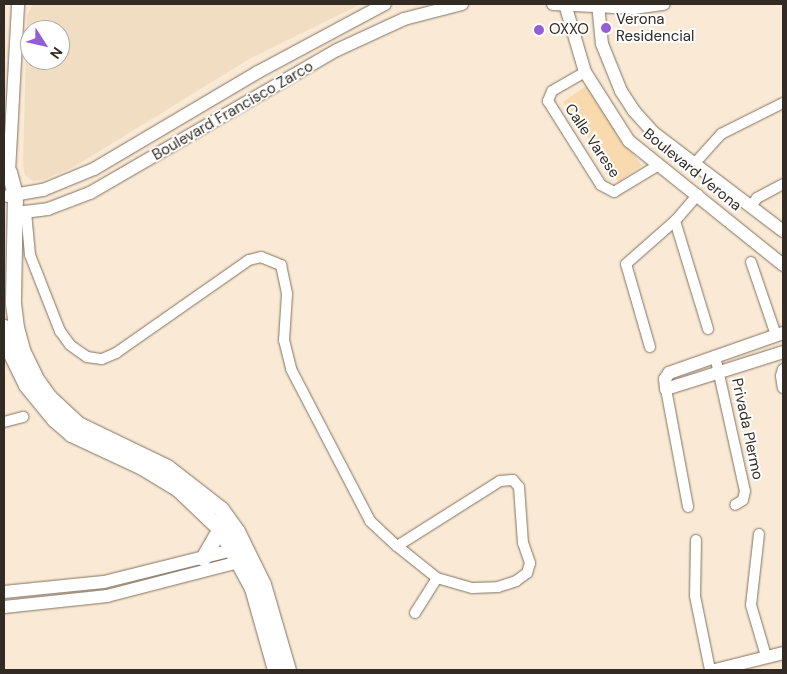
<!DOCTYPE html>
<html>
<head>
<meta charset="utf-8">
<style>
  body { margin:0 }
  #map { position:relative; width:787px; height:674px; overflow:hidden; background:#faead5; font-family:"DM Sans",sans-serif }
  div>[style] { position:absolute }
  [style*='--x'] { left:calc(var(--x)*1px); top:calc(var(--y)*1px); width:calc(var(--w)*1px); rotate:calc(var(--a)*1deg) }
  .built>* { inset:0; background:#f1ddc2 }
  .green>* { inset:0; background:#f9d9ae; transform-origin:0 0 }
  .roads { filter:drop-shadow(0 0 1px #817361) drop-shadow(0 0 1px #817361) }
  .minor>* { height:10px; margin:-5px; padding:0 5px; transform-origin:5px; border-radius:5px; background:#fff }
  .tertiary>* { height:12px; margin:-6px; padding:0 6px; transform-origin:6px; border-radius:6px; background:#fff }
  .secondary>* { height:15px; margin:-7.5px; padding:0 7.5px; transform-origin:7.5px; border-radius:7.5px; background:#fff }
  .dots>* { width:14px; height:14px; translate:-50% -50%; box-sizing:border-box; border:2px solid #fff; border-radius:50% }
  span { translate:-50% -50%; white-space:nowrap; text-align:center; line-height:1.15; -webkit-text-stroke:4px #fff; paint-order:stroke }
  .poi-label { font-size:15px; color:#312b23 }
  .left { translate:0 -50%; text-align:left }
  .street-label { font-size:15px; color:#312b23 }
  .frame { position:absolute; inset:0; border:5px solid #312b23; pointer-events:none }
  .north { position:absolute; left:20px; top:20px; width:50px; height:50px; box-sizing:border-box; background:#fff; border:1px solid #adaaa7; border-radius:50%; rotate:125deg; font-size:14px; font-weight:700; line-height:20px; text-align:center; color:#312b23 }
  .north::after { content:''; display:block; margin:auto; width:18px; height:22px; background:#935dd5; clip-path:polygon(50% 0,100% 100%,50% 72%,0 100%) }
</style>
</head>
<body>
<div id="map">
  <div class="built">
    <div style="clip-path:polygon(evenodd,33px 4px,361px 4px,251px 58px,72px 168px,43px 180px,33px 181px,25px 175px,23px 166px,27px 15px,33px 4px,30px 30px,60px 30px,60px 60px,30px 60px,30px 30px)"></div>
  </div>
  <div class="green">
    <div style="left:586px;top:86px;width:97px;height:28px;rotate:55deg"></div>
  </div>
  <div class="roads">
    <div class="minor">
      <div style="--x:585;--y:72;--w:38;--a:150"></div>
      <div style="--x:552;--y:91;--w:11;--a:112"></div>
      <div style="--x:548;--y:101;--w:99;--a:57.8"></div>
      <div style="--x:601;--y:185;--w:15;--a:28"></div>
      <div style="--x:614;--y:192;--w:50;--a:-31.2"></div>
      <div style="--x:695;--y:163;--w:39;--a:-48"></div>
      <div style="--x:721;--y:134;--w:69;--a:-26.6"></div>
      <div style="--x:751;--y:206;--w:10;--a:-53"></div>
      <div style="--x:757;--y:198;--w:30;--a:-28"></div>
      <div style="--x:26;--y:212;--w:43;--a:84.7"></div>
      <div style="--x:30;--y:255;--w:82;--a:68.5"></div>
      <div style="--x:60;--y:331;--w:17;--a:54"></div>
      <div style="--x:70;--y:345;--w:21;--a:35"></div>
      <div style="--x:87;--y:357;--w:15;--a:8"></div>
      <div style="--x:102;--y:359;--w:15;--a:-23"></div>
      <div style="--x:116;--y:353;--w:162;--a:-35"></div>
      <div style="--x:249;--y:260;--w:12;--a:-14"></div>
      <div style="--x:261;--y:257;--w:22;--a:22"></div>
      <div style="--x:281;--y:265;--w:30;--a:78"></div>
      <div style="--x:287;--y:294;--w:46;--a:93.7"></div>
      <div style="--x:284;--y:340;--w:30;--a:76"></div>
      <div style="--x:291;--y:369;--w:171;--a:62.5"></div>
      <div style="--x:370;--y:521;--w:37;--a:43"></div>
      <div style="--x:397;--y:546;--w:51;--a:38.7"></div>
      <div style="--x:437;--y:578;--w:37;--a:16"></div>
      <div style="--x:473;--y:588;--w:25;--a:-2"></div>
      <div style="--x:498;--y:587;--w:19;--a:-18"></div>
      <div style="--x:516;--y:581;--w:14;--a:-36"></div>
      <div style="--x:527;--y:573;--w:10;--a:-73"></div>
      <div style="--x:530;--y:563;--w:21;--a:-109"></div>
      <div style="--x:523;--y:543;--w:56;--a:-94.1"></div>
      <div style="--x:519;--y:487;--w:9;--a:-131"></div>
      <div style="--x:513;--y:480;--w:13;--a:176"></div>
      <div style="--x:500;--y:481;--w:122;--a:147.7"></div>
      <div style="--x:675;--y:221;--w:113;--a:73"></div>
      <div style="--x:751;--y:262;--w:77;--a:71.1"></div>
      <div style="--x:650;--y:347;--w:86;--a:-106.1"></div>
      <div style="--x:626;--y:264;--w:65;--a:-41.3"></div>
      <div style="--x:675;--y:221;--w:35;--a:-49"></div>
      <div style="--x:715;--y:356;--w:138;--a:77.5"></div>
      <div style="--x:745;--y:491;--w:9;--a:103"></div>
      <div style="--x:743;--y:500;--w:9;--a:148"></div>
      <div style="--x:783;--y:369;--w:7;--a:106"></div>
      <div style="--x:781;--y:376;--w:12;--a:81"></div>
      <div style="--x:666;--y:389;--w:120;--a:79.4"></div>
      <div style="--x:4;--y:422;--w:20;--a:-15"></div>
      <div style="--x:759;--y:534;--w:71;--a:96.4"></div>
      <div style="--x:751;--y:605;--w:53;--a:73.6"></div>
      <div style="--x:696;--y:540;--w:56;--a:91"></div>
      <div style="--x:695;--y:596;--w:76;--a:78.5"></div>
      <div style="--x:415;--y:613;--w:41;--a:-57.8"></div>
    </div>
    <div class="tertiary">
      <div style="--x:553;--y:4;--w:81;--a:2.8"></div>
      <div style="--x:634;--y:8;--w:30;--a:-8"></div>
      <div style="--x:565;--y:4;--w:71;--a:73.6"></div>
      <div style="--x:585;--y:72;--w:82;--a:57.5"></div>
      <div style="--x:629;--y:141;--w:198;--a:38.8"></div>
      <div style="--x:598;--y:4;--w:40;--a:84.3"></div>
      <div style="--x:602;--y:44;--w:51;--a:68"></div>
      <div style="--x:621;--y:91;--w:24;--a:57"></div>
      <div style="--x:634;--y:111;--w:30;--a:48"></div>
      <div style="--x:654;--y:133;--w:162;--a:37.2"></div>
      <div style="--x:9;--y:172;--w:168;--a:-86.9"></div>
      <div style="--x:8;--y:196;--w:36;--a:-10"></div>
      <div style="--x:43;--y:190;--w:55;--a:-22.4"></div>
      <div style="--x:94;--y:169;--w:191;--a:-30.6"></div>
      <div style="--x:258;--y:72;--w:144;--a:-28.2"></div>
      <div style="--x:16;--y:213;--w:32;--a:-7"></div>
      <div style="--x:48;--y:209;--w:45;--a:-20.9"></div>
      <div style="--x:90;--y:193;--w:285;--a:-30.1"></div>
      <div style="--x:337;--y:50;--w:74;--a:-24.8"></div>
      <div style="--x:404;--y:19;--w:60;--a:-14.5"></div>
      <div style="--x:783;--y:333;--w:121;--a:160.7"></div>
      <div style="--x:669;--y:373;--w:7;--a:124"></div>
      <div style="--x:665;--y:379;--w:10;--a:84"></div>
      <div style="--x:666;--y:389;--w:123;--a:-17.5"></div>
      <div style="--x:4;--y:592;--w:100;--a:-5.7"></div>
      <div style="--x:104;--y:582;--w:140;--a:-14"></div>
      <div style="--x:4;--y:607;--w:104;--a:-6.1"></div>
      <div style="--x:107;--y:596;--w:144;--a:-14.5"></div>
      <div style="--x:715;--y:670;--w:70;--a:-14"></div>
    </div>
    <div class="secondary">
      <div style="--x:9;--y:172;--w:24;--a:75"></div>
      <div style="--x:15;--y:195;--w:108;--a:91.1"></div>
      <div style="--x:13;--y:303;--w:24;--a:83"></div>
      <div style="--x:16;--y:327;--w:24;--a:75"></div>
      <div style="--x:22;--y:350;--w:32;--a:64"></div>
      <div style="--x:36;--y:379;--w:22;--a:54"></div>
      <div style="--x:49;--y:397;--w:40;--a:43"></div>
      <div style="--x:78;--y:424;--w:99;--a:25.8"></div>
      <div style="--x:167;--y:467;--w:68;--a:37.9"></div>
      <div style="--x:221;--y:509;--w:27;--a:54"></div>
      <div style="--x:237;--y:531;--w:59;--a:63.9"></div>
      <div style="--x:263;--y:584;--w:90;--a:73.8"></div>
      <div style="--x:4;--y:327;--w:28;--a:75"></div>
      <div style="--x:11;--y:354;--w:34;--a:64"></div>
      <div style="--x:26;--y:385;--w:44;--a:50.5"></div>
      <div style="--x:54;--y:419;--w:23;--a:41"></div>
      <div style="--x:71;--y:434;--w:78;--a:24.9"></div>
      <div style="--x:142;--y:467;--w:42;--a:31.4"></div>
      <div style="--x:178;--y:489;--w:58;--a:43.6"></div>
      <div style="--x:220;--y:529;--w:67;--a:61.5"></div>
      <div style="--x:252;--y:588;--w:85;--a:74.3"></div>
      <div style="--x:203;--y:558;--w:34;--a:-60"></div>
    </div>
  </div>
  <div class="dots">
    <div style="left:606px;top:28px;background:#935dd5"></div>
    <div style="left:539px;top:30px;background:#935dd5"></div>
  </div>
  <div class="poi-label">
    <span class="left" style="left:616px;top:28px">Verona<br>Residencial</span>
    <span class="left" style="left:549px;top:30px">OXXO</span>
  </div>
  <div class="street-label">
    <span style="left:233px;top:111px;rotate:-30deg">Boulevard Francisco Zarco</span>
    <span style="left:592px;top:141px;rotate:56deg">Calle Varese</span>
    <span style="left:692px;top:170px;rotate:39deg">Boulevard Verona</span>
    <span style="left:747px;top:429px;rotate:78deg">Privada Plermo</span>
  </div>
  <div class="frame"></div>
  <div class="north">N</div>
</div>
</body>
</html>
